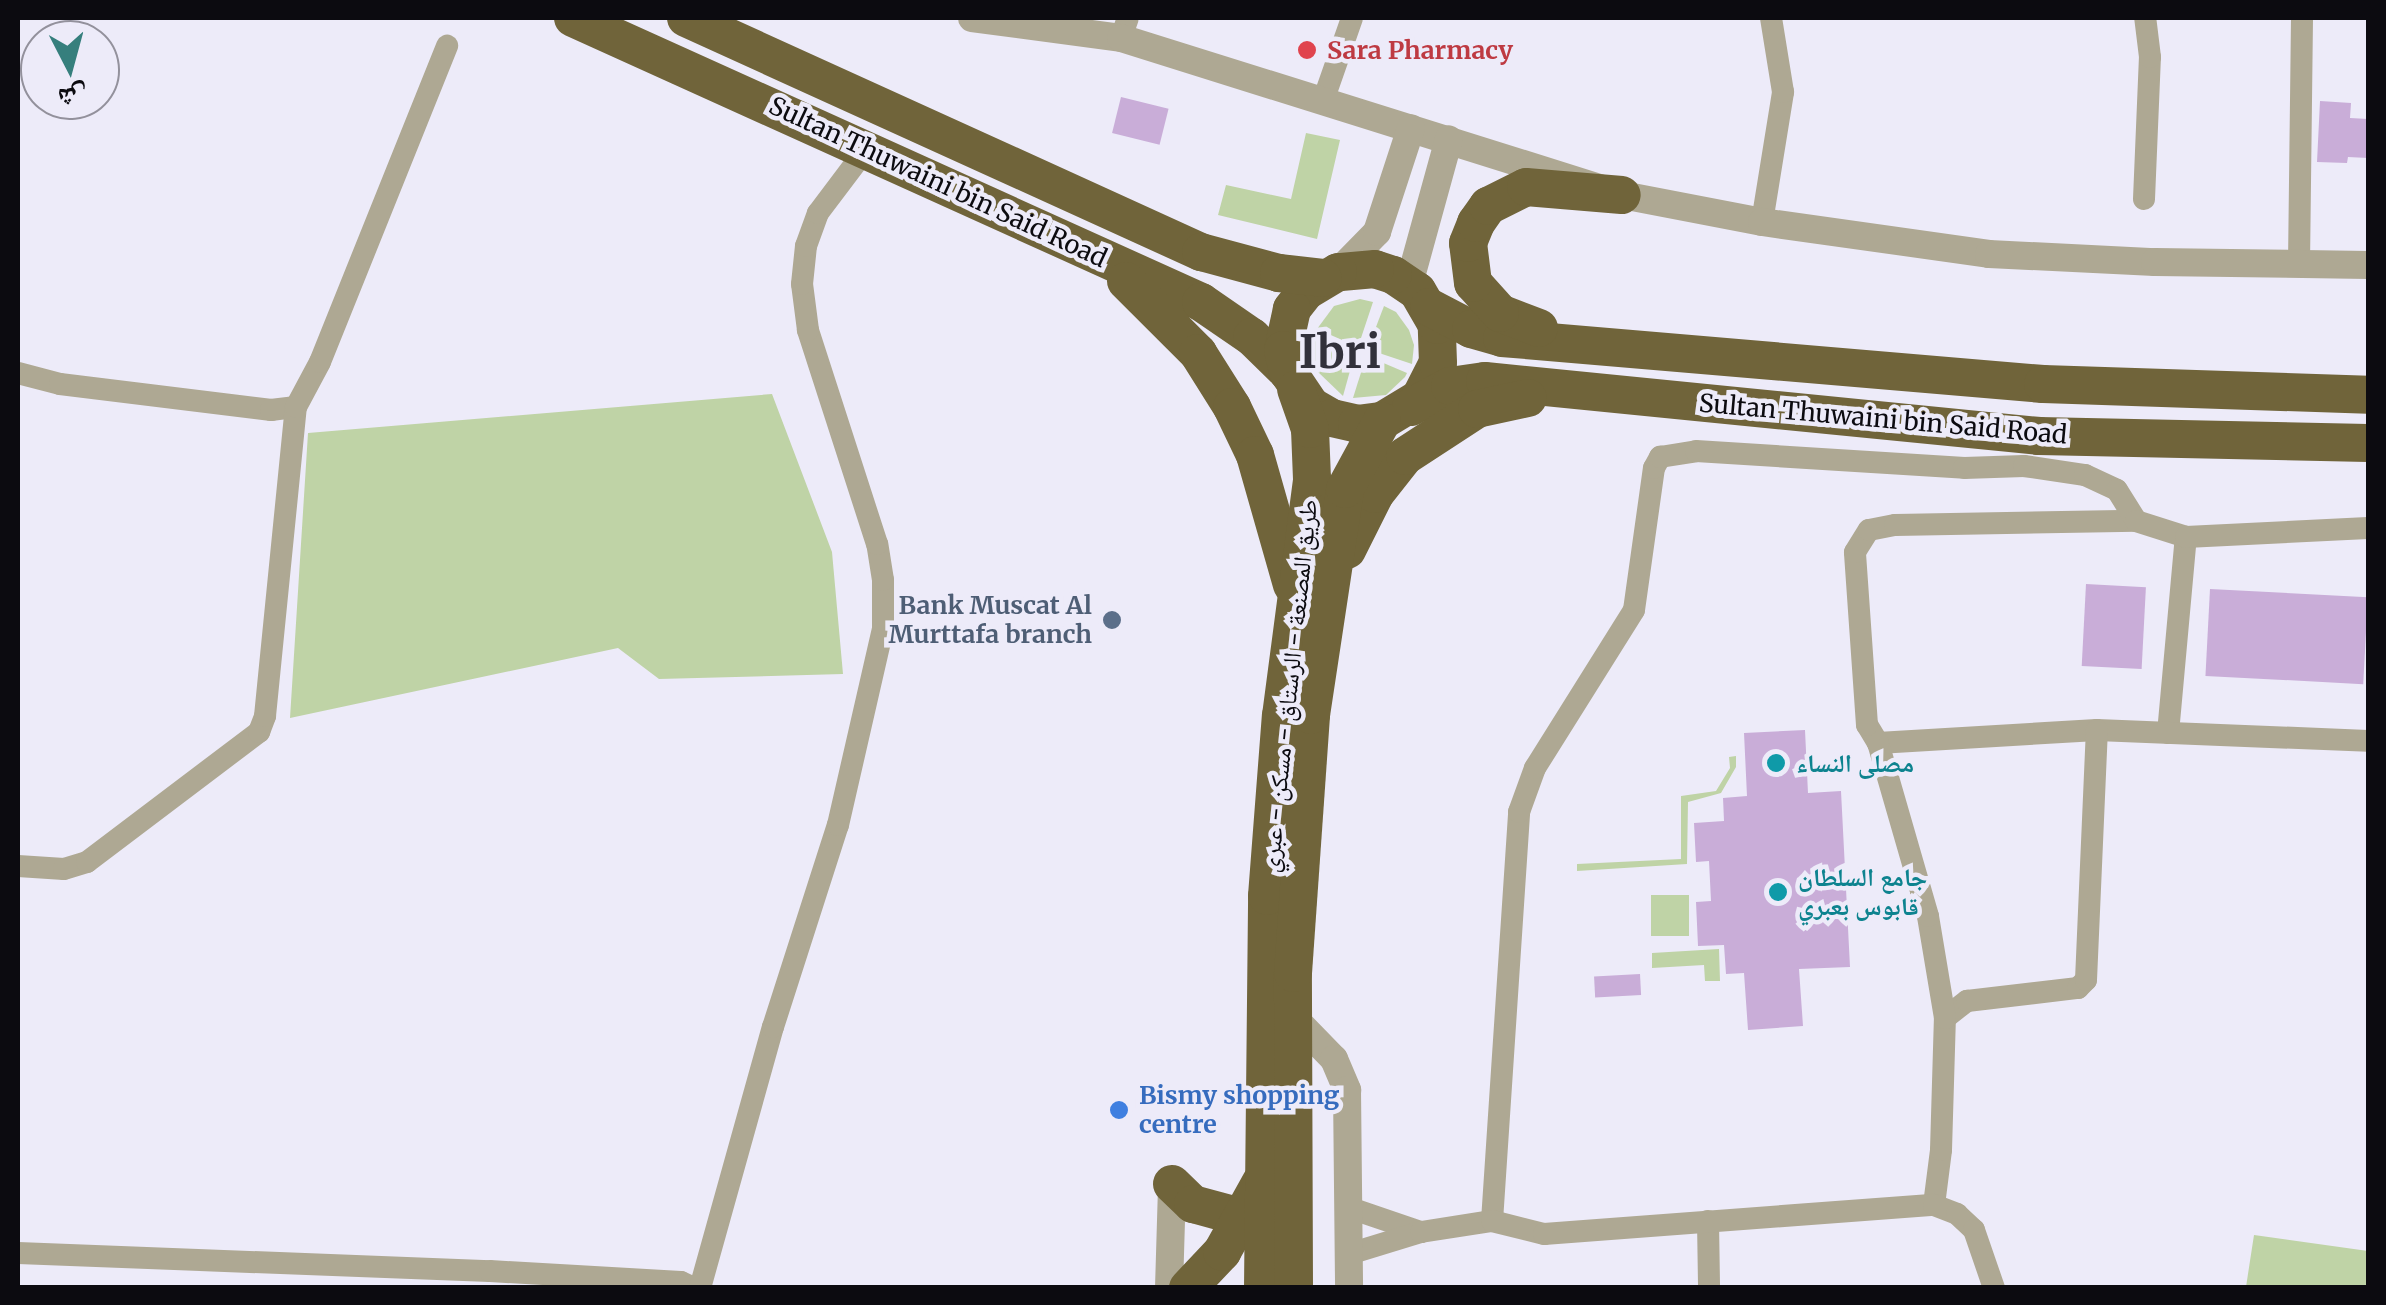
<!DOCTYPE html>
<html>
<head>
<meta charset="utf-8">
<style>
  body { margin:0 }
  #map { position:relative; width:2386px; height:1305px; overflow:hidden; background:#edebf9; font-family:Merriweather,"Noto Naskh Arabic",serif }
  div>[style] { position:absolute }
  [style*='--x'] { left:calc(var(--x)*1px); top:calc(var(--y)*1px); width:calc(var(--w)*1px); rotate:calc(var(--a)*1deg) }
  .green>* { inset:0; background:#bfd3a6; transform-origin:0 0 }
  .building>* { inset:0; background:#c9add8; transform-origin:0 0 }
  .minor>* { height:22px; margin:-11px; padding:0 11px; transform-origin:11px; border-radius:11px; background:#aea893 }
  .tertiary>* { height:28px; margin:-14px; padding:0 14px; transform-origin:14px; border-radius:14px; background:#aea893 }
  .trunk>* { height:38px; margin:-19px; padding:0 19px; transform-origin:19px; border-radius:19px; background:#70643a }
  .dots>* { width:28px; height:28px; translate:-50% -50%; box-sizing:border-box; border:5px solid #edebf9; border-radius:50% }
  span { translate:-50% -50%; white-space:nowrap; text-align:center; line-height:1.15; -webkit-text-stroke:9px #edebf9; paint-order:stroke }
  .health-label { font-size:25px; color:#be3a42; font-weight:700 }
  .left { translate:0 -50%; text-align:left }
  .street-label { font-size:25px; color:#0c0b10 }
  .service-label { font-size:25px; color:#4e5e75; font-weight:700 }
  .right { translate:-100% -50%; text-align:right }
  .culture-label { font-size:25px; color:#0d838f; font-weight:700 }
  .shop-label { font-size:25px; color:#366cbe; font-weight:700 }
  .town-label { font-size:45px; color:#32313b; font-weight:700 }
  .frame { position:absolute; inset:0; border:20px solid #0c0b10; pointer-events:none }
  .north { position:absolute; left:20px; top:20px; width:100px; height:100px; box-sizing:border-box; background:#edebf9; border:2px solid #93919c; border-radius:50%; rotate:174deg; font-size:28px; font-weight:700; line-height:40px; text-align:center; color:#0c0b10 }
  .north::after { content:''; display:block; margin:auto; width:35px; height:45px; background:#367f7d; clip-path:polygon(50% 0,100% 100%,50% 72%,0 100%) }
</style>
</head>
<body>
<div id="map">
  <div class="green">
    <div style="clip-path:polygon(1306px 133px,1340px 140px,1317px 239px,1218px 215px,1226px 185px,1291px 199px)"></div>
    <div style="clip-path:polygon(1360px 299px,1373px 302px,1361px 338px,1349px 343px,1317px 329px,1334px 306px)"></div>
    <div style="clip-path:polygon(1384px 306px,1396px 312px,1409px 330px,1414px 345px,1412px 364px,1376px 352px,1371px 340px)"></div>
    <div style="clip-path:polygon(1314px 338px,1350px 351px,1353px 360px,1343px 396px,1317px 371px,1312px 355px)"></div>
    <div style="clip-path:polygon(1374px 359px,1407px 373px,1405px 377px,1386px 395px,1353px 398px,1364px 363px)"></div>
    <div style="clip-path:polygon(772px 394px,832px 552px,843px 674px,659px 679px,618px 648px,290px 718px,308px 433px)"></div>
    <div style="clip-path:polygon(1736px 756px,1736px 767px,1721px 793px,1688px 802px,1687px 864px,1577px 871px,1577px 864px,1681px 859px,1681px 796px,1716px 791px,1730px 768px,1729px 757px)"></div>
    <div style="left:1651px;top:895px;width:38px;height:41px"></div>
    <div style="clip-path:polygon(1719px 949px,1720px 981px,1705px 981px,1704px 965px,1652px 968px,1652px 953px)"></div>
    <div style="clip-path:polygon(2254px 1235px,2368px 1251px,2368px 1287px,2246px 1287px)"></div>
  </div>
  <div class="building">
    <div style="left:1121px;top:97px;width:49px;height:37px;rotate:14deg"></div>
    <div style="clip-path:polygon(2320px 101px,2351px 103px,2350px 118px,2368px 119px,2368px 158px,2348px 157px,2347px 163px,2317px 162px)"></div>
    <div style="left:2086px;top:584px;width:60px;height:82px;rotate:3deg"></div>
    <div style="left:2210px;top:589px;width:158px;height:87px;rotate:3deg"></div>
    <div style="clip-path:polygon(1805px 730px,1808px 793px,1841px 791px,1850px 967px,1799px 969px,1803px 1026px,1748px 1030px,1744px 973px,1726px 974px,1724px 945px,1698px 946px,1696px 902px,1711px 901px,1709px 861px,1696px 862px,1694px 823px,1724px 821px,1723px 798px,1747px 796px,1744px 733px)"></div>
    <div style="left:1640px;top:974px;width:21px;height:46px;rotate:87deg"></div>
  </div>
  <div class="minor">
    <div style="--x:1121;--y:38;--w:21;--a:-71"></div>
    <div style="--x:1323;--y:101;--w:88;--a:-70.7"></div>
    <div style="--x:2144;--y:199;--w:142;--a:-87.6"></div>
    <div style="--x:2150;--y:57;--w:39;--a:-97"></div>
    <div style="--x:1762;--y:222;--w:132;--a:-80.8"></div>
    <div style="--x:1783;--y:92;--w:75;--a:-99.2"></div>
    <div style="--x:2299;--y:264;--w:246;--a:-89.3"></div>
    <div style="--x:18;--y:373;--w:43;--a:14.7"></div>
    <div style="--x:60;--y:384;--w:213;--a:7"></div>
    <div style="--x:271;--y:410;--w:25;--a:-7"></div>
    <div style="--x:2168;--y:733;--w:197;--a:-84.8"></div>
    <div style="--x:1878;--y:743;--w:219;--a:-3.4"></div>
    <div style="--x:2097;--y:730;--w:271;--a:2.3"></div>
    <div style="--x:18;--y:866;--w:46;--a:3.7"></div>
    <div style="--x:64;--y:869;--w:24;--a:-17"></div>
    <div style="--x:87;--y:862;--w:216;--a:-37.1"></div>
    <div style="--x:259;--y:732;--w:17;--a:-69"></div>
    <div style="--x:265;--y:716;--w:311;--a:-84.3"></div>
    <div style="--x:296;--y:407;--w:51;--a:-61.9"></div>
    <div style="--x:320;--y:362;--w:341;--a:-68.1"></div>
    <div style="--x:1945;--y:1018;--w:28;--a:-38"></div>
    <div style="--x:1967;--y:1001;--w:112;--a:-6.7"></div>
    <div style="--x:2078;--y:988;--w:11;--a:-45"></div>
    <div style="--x:2086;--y:980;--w:250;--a:-87.5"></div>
    <div style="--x:1934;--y:1205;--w:55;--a:-82.7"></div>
    <div style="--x:1941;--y:1150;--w:132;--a:-88.3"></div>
    <div style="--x:1945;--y:1018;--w:103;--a:-99.5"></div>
    <div style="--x:1928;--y:916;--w:180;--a:-106.1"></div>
    <div style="--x:1878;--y:743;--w:21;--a:-121"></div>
    <div style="--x:1867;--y:725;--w:173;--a:-94"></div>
    <div style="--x:1855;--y:552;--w:26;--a:-58"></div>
    <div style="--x:1869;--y:530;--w:26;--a:-11"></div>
    <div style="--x:1895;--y:525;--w:241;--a:-1"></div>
    <div style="--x:1350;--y:1208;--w:75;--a:18.7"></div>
    <div style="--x:1492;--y:1221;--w:410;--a:-86.2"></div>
    <div style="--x:1519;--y:812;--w:47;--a:-70"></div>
    <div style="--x:1535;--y:768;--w:186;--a:-57.9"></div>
    <div style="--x:1634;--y:610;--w:143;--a:-82"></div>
    <div style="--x:1654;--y:468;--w:13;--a:-61"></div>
    <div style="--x:1660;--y:457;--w:36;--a:-9"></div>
    <div style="--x:1696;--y:451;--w:269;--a:3.6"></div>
    <div style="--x:1964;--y:468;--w:60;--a:-1.9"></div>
    <div style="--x:2024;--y:466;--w:62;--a:8.4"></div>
    <div style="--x:2085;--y:475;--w:35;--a:25"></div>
    <div style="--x:2117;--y:490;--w:36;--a:58"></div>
    <div style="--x:2136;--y:521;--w:52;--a:17.7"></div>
    <div style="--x:2186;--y:537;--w:182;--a:-2.8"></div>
    <div style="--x:1708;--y:1221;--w:67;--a:89.1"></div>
    <div style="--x:18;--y:1253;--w:472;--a:2.2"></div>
    <div style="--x:490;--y:1271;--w:191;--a:3.3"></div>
    <div style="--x:681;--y:1282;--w:14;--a:25"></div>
    <div style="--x:1349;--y:1254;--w:75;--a:-17"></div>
    <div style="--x:1421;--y:1232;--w:72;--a:-8.8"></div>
    <div style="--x:1492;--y:1221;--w:54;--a:14"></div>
    <div style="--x:1544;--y:1234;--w:391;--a:-4.3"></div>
    <div style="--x:1934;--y:1205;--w:25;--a:21"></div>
    <div style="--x:1957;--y:1214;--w:23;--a:43"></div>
    <div style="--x:1974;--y:1230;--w:61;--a:71"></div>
    <div style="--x:700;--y:1288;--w:271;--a:-74.4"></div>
    <div style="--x:773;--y:1027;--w:212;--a:-72.2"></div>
    <div style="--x:838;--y:825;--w:202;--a:-77.1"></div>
    <div style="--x:883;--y:628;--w:48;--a:-90"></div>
    <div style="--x:883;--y:580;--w:36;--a:-99"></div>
    <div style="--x:877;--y:544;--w:225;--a:-107.9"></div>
    <div style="--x:808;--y:330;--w:46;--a:-97.4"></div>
    <div style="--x:802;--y:284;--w:38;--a:-84"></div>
    <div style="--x:806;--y:246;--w:35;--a:-70"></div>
    <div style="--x:818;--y:213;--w:81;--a:-53"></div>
  </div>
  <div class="tertiary">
    <div style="--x:972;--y:18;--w:150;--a:7.6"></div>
    <div style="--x:1121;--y:38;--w:525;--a:17.4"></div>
    <div style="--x:1622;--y:195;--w:143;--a:10.9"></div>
    <div style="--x:1762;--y:222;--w:229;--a:8"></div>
    <div style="--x:1989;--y:254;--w:166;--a:2.8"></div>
    <div style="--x:2155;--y:262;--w:213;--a:0.8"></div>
    <div style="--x:1338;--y:272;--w:56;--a:-45.7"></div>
    <div style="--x:1377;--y:232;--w:109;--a:-71.9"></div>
    <div style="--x:1409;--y:284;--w:150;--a:-74.6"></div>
    <div style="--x:1292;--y:1016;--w:60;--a:45.7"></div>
    <div style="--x:1334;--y:1059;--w:34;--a:67"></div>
    <div style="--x:1347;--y:1090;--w:198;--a:89.4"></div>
    <div style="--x:1169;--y:1288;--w:104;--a:-88.3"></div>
  </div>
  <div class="trunk">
    <div style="--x:573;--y:18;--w:689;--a:24.33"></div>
    <div style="--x:1201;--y:302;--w:62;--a:34.5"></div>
    <div style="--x:1252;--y:337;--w:50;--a:44.2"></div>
    <div style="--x:1288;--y:372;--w:41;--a:55.9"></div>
    <div style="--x:1311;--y:406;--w:24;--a:30"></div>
    <div style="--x:1332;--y:418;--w:26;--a:13"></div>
    <div style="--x:1357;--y:424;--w:25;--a:-7"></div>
    <div style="--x:1382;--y:421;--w:44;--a:-31.2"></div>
    <div style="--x:1420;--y:398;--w:39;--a:-63"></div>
    <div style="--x:1438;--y:363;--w:38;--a:-92"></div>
    <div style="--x:1437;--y:325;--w:39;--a:-120"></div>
    <div style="--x:1417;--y:291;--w:29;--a:-146"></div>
    <div style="--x:1393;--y:275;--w:19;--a:-162"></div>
    <div style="--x:1375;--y:269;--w:37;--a:175"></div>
    <div style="--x:1338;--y:272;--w:37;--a:149"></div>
    <div style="--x:1306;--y:291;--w:23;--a:128"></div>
    <div style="--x:1292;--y:309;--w:42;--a:102.4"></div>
    <div style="--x:1283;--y:350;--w:23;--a:77"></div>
    <div style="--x:686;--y:18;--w:566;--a:24.44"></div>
    <div style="--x:1201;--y:252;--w:81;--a:15.1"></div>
    <div style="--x:1279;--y:273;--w:44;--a:6.5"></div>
    <div style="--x:1126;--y:281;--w:102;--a:45"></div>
    <div style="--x:1198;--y:353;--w:64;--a:57.8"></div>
    <div style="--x:1232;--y:407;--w:53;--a:64.4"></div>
    <div style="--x:1255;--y:455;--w:135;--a:74.1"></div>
    <div style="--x:1429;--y:307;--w:47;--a:27.6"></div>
    <div style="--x:1471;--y:329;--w:32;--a:16"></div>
    <div style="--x:1502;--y:338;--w:543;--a:4.86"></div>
    <div style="--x:2043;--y:384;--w:325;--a:1.9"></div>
    <div style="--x:1539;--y:328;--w:42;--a:-159"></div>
    <div style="--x:1500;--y:313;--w:40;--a:-132"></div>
    <div style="--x:1473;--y:283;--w:40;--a:-97.1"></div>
    <div style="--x:1468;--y:243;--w:22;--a:-68"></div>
    <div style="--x:1476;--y:223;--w:21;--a:-55"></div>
    <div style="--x:1488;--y:206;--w:42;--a:-26.6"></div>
    <div style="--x:1526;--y:187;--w:96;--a:4.8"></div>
    <div style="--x:1411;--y:407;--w:44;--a:-28.3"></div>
    <div style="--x:1450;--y:386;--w:35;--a:-8"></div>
    <div style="--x:1485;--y:381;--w:557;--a:5.67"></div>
    <div style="--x:2039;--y:436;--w:329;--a:1.2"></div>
    <div style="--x:1347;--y:550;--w:63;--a:-63.4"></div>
    <div style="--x:1375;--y:494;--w:48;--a:-51.7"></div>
    <div style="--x:1405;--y:456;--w:86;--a:-33.1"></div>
    <div style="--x:1477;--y:409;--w:52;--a:-12.2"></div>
    <div style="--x:1172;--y:1184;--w:29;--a:44"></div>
    <div style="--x:1193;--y:1204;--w:50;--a:15.2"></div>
    <div style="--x:1188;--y:1288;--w:50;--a:-46.6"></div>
    <div style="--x:1222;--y:1252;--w:80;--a:-60.9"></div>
    <div style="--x:1263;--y:1288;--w:392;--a:-89.4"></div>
    <div style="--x:1267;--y:896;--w:181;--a:-85.6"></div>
    <div style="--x:1281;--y:716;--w:239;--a:-82.5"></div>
    <div style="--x:1312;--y:479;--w:50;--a:-92.3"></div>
    <div style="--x:1310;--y:429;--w:42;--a:-109.3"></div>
    <div style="--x:1294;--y:1288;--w:315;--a:-90.2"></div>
    <div style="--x:1293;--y:973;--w:259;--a:-86"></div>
    <div style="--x:1311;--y:715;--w:229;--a:-81.4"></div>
    <div style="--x:1345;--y:489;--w:77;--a:-61.4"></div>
  </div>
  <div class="dots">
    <div style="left:1307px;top:50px;background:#e0444e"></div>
    <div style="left:1112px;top:620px;background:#5c6f8a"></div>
    <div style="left:1776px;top:763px;background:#0f9aa8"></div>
    <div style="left:1778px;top:892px;background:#0f9aa8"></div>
    <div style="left:1119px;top:1110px;background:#3f7fe0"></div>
  </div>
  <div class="health-label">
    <span class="left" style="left:1327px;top:50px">Sara Pharmacy</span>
  </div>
  <div class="street-label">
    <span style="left:938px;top:182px;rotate:25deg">Sultan Thuwaini bin Said Road</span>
    <span style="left:1883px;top:419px;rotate:5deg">Sultan Thuwaini bin Said Road</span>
    <span style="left:1289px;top:686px;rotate:-84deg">طريق المصنعة - الرستاق - مسكن - عبري</span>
  </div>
  <div class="service-label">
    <span class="right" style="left:1092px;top:620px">Bank Muscat Al<br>Murttafa branch</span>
  </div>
  <div class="culture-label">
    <span class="left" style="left:1796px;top:763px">مصلى النساء</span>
    <span class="left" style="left:1798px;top:892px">جامع السلطان<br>قابوس بعبري</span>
  </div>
  <div class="shop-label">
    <span class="left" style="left:1139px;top:1110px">Bismy shopping<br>centre</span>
  </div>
  <div class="town-label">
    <span style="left:1340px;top:353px">Ibri</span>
  </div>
  <div class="frame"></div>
  <div class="north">ش</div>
</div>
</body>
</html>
